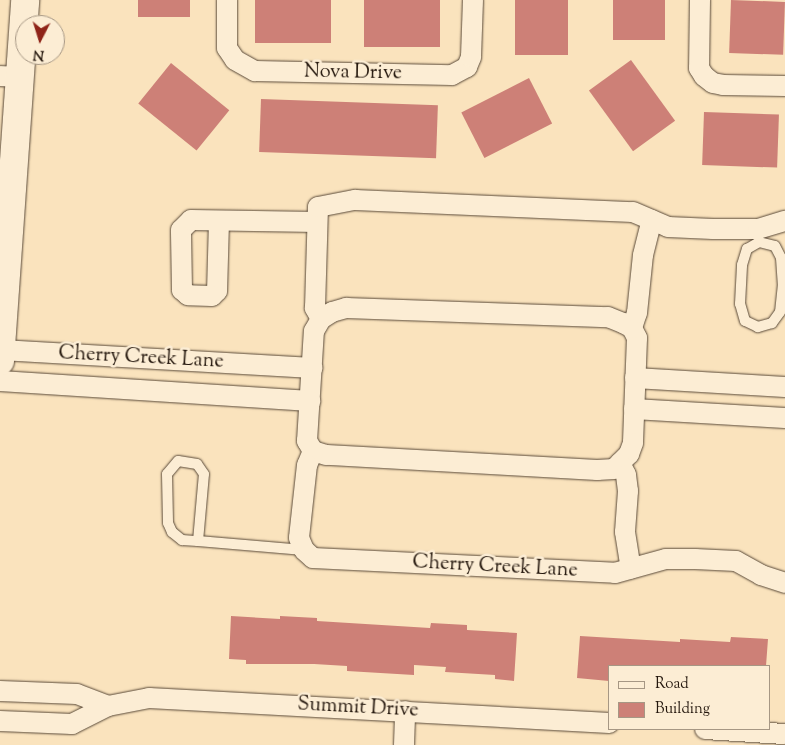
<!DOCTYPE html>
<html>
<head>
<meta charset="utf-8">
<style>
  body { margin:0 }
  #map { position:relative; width:785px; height:745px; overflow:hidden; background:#fae3bd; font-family:"Sorts Mill Goudy",serif }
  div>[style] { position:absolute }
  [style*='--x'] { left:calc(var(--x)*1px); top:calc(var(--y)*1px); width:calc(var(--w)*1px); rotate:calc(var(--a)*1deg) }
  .building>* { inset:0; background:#cd8077; transform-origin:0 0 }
  .roads { filter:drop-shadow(0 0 1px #5a4a39) drop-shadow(0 0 1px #5a4a39) }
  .lane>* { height:10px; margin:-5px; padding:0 5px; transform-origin:5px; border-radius:5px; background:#fcedd4 }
  .street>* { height:20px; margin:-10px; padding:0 10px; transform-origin:10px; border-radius:10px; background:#fcedd4 }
  .secondary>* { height:28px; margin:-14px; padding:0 14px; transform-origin:14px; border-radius:14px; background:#fcedd4 }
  span { translate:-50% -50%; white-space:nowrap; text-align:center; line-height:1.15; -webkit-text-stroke:5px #fcedd4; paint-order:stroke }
  .street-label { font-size:20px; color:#24170d }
  .legend { position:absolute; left:608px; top:665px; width:162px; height:65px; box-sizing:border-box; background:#fcedd4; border:1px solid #a69784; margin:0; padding:6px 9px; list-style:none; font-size:15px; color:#24170d }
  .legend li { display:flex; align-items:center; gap:10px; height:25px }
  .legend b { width:25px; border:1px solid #a69784 }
  .north { position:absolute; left:15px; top:15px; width:50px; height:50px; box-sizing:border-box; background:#fcedd4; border:1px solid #a69784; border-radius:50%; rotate:185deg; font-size:14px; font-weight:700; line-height:20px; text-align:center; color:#24170d }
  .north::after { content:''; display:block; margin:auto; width:18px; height:22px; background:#8f2418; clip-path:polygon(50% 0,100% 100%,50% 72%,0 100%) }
</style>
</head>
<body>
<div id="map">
  <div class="building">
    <div style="left:138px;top:0;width:52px;height:17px"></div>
    <div style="left:255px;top:0;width:76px;height:43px"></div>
    <div style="left:364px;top:0;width:76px;height:47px"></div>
    <div style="left:515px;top:0;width:53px;height:55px"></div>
    <div style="left:613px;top:0;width:52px;height:40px"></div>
    <div style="left:731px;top:0;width:54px;height:53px;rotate:2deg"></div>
    <div style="left:631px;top:60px;width:75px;height:52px;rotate:54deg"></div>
    <div style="left:171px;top:63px;width:75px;height:52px;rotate:39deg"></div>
    <div style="left:529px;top:78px;width:51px;height:76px;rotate:63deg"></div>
    <div style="left:261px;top:99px;width:177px;height:53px;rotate:2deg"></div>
    <div style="left:704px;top:112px;width:75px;height:53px;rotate:2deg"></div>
    <div style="clip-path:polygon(231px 616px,280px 619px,280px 616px,317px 618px,317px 621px,430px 628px,431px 623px,467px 625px,467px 630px,517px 633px,514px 681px,495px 679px,495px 675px,445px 672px,446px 667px,414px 665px,414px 675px,347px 671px,347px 666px,314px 664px,246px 664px,246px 660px,229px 659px)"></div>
    <div style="clip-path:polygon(580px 636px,680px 642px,680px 639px,730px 642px,731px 637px,768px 639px,766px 666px,609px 666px,609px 681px,577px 678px)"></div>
  </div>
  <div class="roads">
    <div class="lane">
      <div style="--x:759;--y:242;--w:16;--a:14"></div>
      <div style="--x:775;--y:246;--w:13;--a:63"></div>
      <div style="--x:781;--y:258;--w:26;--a:86"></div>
      <div style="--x:783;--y:284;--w:28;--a:96"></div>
      <div style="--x:780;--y:312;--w:14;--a:126"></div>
      <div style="--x:772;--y:323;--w:15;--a:164"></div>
      <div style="--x:758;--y:327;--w:14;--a:-155"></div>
      <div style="--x:745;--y:321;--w:18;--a:-106"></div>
      <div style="--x:740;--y:304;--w:39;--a:-87"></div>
      <div style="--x:742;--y:265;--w:17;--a:-73"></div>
      <div style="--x:747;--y:249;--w:14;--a:-30"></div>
      <div style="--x:198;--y:541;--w:67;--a:-84.9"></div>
      <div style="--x:204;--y:474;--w:12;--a:-125"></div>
      <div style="--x:197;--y:464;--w:19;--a:-171"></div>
      <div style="--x:178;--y:461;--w:17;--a:130"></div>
      <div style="--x:167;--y:474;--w:49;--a:88.8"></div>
      <div style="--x:168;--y:523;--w:10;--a:66"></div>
      <div style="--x:172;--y:532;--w:13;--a:39"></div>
      <div style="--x:182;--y:540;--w:16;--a:4"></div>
      <div style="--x:198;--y:541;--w:106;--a:4.9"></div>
    </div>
    <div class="street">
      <div style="--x:227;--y:0;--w:48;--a:90"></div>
      <div style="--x:227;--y:48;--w:14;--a:56"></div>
      <div style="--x:235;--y:60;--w:23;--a:29"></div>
      <div style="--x:255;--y:71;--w:197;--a:1.2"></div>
      <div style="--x:452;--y:75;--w:17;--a:-28"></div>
      <div style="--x:467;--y:67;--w:11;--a:-68"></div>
      <div style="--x:471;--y:57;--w:57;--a:-88"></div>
      <div style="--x:700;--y:0;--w:68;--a:90.8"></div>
      <div style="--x:699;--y:68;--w:9;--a:58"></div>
      <div style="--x:704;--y:76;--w:11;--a:38"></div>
      <div style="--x:713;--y:83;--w:10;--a:11"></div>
      <div style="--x:723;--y:85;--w:62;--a:0.9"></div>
      <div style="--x:0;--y:76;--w:20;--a:3"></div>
      <div style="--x:219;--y:221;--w:70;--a:91.6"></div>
      <div style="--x:217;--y:291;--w:7;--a:135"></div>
      <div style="--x:212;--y:296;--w:24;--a:-178"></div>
      <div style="--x:188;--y:295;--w:8;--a:-140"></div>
      <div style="--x:182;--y:290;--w:60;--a:-91"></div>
      <div style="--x:181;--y:230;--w:14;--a:-45"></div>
      <div style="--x:191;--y:220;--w:126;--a:0.9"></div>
      <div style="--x:346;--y:308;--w:262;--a:2"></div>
      <div style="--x:608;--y:317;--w:16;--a:22"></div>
      <div style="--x:623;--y:323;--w:10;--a:29"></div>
      <div style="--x:632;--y:328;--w:11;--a:63"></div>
      <div style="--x:637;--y:338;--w:105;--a:92.2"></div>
      <div style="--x:633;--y:443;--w:12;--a:110"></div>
      <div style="--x:629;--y:454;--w:21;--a:135"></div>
      <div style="--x:614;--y:469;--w:17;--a:177"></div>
      <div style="--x:597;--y:470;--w:271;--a:-176.8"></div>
      <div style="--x:326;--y:455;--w:14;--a:-163"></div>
      <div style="--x:313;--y:451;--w:12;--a:-121"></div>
      <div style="--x:307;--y:441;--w:110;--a:-86.4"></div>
      <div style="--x:314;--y:331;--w:14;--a:-60"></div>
      <div style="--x:321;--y:319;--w:13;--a:-32"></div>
      <div style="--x:332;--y:312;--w:15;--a:-16"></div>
      <div style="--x:321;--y:319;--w:13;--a:-119"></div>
      <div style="--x:315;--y:308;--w:101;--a:-88.3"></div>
      <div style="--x:318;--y:207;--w:38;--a:-11"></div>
      <div style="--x:355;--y:200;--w:278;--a:2.5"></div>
      <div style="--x:633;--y:212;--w:38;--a:23"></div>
      <div style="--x:668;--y:227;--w:45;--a:2.5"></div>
      <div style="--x:713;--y:229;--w:45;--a:0"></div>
      <div style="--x:758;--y:229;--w:28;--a:-17"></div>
      <div style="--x:632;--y:328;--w:16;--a:-72"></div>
      <div style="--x:637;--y:313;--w:58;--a:-84.1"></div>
      <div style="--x:643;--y:255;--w:36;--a:-76"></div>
      <div style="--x:1;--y:350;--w:312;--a:3.3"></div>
      <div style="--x:635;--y:378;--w:150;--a:3.4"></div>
      <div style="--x:0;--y:381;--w:311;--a:3.7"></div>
      <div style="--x:634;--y:409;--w:151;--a:3.4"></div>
      <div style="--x:313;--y:451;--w:15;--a:113"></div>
      <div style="--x:307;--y:465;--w:73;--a:96.3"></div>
      <div style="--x:299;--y:538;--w:13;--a:67"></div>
      <div style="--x:304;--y:550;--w:12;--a:42"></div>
      <div style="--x:313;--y:558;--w:302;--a:2.8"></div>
      <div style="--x:615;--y:573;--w:53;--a:-15.4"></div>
      <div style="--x:666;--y:559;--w:29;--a:0"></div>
      <div style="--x:695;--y:559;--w:41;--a:2.8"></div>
      <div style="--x:736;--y:561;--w:29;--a:29"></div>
      <div style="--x:761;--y:575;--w:25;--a:18"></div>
      <div style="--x:620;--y:463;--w:13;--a:63"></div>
      <div style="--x:626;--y:475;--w:16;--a:83"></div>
      <div style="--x:628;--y:491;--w:41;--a:94.2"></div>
      <div style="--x:625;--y:532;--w:37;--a:81"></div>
      <div style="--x:0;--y:691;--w:77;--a:2.2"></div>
      <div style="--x:77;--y:694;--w:33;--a:21"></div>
      <div style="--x:0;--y:721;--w:72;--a:2.4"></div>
      <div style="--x:72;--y:724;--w:40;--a:-26.6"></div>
      <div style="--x:108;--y:706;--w:42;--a:-11"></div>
      <div style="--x:149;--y:698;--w:461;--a:3.1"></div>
      <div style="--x:705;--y:729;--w:80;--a:3.6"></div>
      <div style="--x:404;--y:745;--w:34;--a:-88"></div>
    </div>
    <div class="secondary">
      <div style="--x:0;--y:361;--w:362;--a:-86"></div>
    </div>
  </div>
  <div class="street-label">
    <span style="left:353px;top:73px;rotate:1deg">Nova Drive</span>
    <span style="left:141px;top:358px;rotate:3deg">Cherry Creek Lane</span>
    <span style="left:495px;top:567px;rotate:3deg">Cherry Creek Lane</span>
    <span style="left:358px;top:708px;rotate:3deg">Summit Drive</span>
  </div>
  <ul class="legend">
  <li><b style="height:6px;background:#fcedd4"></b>Road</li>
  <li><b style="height:14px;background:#cd8077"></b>Building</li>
  </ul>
  <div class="north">N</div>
</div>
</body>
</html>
